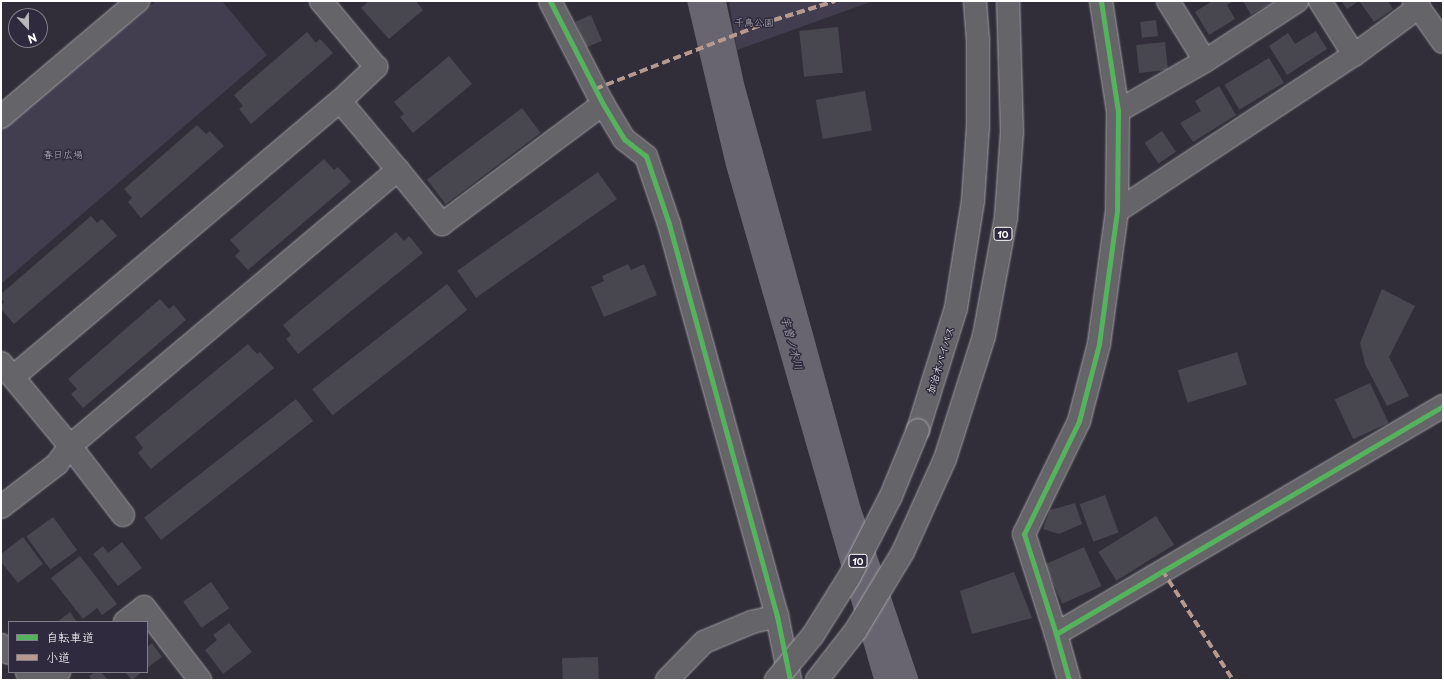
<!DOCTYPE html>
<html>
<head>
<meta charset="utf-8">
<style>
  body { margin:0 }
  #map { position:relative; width:1444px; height:681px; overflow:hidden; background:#312e39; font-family:"Playpen Sans","Klee One",sans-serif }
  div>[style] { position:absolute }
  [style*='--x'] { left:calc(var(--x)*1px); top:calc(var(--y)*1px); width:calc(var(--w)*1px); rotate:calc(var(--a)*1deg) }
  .green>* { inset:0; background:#433e4f }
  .water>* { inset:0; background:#686571 }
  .building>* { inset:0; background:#48464e; transform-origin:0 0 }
  .roads { filter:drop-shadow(0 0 1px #a2a1a6) drop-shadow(0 0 1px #a2a1a6) }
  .minor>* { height:22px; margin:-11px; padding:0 11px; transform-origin:11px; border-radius:11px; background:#656469 }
  .highway>* { height:22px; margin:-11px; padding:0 11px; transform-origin:11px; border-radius:11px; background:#656469 }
  .bridges { filter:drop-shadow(0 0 1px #a2a1a6) drop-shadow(0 0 1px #a2a1a6) }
  .highway-bridge>* { height:22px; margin:-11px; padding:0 11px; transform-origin:11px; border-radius:11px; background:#656469 }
  .quiet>* { height:4px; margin-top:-2px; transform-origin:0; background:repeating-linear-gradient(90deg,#b69a8f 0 8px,transparent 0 12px) }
  .cycleway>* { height:5px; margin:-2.5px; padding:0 2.5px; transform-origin:2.5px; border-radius:2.5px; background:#56b35d }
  span { translate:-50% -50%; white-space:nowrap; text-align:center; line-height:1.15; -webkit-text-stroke:3px #2f2a3d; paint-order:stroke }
  .shield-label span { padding:1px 3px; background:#2f2a3d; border:1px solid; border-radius:3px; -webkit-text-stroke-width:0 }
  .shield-label { font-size:9px; color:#fff; font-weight:700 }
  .park-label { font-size:10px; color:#b5b3ba }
  .street-label { font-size:10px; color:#fff }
  .water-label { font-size:11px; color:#b6b4bb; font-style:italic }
  .frame { position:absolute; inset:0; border:2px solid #fff; pointer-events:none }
  .legend { position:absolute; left:8px; top:621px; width:140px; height:52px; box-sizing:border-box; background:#2f2a3d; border:1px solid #827f8b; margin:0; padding:5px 7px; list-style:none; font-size:12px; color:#fff }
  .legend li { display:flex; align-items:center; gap:8px; height:20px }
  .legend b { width:20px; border:1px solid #827f8b }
  .north { position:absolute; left:8px; top:8px; width:40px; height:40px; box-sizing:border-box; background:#2f2a3d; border:1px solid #827f8b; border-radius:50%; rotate:158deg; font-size:11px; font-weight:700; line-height:16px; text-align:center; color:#fff }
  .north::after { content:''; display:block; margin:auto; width:14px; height:18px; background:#b7b6ba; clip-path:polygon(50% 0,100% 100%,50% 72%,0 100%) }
</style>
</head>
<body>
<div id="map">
  <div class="green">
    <div style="clip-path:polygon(156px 1px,222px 1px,267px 55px,1px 284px,1px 130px)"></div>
    <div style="clip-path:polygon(729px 1px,873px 1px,737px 50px)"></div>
  </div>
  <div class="water">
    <div style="clip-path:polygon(687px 1px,726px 1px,744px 83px,860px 505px,919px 680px,874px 680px,726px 166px)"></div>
  </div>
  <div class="building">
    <div style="clip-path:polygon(369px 1px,416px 1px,423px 10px,389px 39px,361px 8px)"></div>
    <div style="clip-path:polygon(1212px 1px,1233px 1px,1227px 5px,1235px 19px,1209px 35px,1195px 12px)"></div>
    <div style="clip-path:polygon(1243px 1px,1275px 1px,1251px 15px)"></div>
    <div style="clip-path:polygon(1341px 1px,1359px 1px,1347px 9px)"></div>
    <div style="clip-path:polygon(1359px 1px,1388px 1px,1393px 9px,1374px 22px)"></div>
    <div style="left:591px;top:15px;width:28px;height:17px;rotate:67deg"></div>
    <div style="left:1156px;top:20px;width:16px;height:16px;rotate:83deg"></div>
    <div style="left:838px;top:27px;width:46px;height:39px;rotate:84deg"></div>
    <div style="clip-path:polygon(1316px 31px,1327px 49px,1287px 75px,1269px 46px,1288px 33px,1295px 44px)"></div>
    <div style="clip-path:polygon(307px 32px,316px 43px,320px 39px,333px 53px,251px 124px,239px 109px,243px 106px,234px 95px)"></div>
    <div style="left:1165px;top:42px;width:28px;height:29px;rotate:84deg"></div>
    <div style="clip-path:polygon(449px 56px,472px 84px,413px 133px,400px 117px,404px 114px,394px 102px)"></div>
    <div style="left:1269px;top:58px;width:29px;height:52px;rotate:59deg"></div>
    <div style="clip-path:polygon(1219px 86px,1236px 115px,1193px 142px,1180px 123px,1201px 111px,1195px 101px)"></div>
    <div style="left:865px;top:91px;width:40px;height:50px;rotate:80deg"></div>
    <div style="left:522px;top:108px;width:31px;height:119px;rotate:53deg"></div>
    <div style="clip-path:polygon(197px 125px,206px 134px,210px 131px,224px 146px,141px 218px,128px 202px,132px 198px,124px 189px)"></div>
    <div style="left:1162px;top:131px;width:25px;height:21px;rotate:56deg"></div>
    <div style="clip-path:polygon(324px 159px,334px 170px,338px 167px,351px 182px,248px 270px,235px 256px,240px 251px,230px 240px)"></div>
    <div style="left:598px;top:172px;width:33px;height:172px;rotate:55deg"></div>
    <div style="clip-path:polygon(91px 216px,97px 223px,102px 219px,117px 236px,14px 324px,1px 309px,1px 305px,4px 302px,1px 299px,1px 294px)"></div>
    <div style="clip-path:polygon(396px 232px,404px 241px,409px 236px,423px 253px,298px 354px,286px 339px,291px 335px,283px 325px)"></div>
    <div style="clip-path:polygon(628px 264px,631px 270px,644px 264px,657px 295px,604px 317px,591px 287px,604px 281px,602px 276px)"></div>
    <div style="left:447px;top:284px;width:33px;height:171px;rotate:52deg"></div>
    <div style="clip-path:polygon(1382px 289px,1415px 306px,1389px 357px,1409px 396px,1387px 406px,1365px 364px,1360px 343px)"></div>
    <div style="clip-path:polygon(160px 299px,169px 309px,174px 305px,186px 320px,83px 408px,71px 394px,77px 389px,68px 379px)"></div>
    <div style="clip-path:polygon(248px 344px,257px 354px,260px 352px,274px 368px,151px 469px,138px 453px,143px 448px,135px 437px)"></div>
    <div style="left:1237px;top:352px;width:34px;height:62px;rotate:73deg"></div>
    <div style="left:1370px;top:383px;width:44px;height:39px;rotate:65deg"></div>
    <div style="left:296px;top:399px;width:28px;height:193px;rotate:52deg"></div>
    <div style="left:1105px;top:495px;width:40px;height:27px;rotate:70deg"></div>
    <div style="clip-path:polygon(1075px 503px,1082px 524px,1059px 534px,1043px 529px,1050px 510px)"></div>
    <div style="left:1156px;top:516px;width:34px;height:68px;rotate:58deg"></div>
    <div style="left:53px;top:517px;width:41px;height:33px;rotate:54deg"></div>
    <div style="clip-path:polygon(23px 537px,43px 564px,18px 583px,1px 562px,1px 554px)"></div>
    <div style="clip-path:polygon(122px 542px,142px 568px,118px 586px,93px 554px,103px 546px,108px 553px)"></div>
    <div style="left:1084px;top:547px;width:43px;height:43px;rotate:66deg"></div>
    <div style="clip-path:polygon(80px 556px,117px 604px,102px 615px,97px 608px,83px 619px,51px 578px)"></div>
    <div style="clip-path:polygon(1014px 572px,1032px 618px,972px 634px,960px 591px)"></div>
    <div style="left:211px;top:582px;width:32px;height:34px;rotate:55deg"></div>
    <div style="clip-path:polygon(70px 612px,77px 622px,57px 622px)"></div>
    <div style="clip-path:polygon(229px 623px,252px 652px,223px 674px,205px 650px,217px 640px,213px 635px)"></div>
    <div style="clip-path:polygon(152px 643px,162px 657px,147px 668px,147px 647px)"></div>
    <div style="left:598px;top:657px;width:23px;height:36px;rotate:88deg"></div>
    <div style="clip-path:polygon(95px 672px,101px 672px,108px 680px,92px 680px,89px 676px)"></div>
    <div style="clip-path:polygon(125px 672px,142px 672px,132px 680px)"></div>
  </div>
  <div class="roads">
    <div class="minor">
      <div style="--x:550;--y:1;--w:116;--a:62.8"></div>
      <div style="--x:603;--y:104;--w:41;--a:59"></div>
      <div style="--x:624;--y:139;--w:28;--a:38"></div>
      <div style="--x:646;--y:156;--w:72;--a:71.3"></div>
      <div style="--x:669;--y:224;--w:407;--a:74.6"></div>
      <div style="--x:777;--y:616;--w:65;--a:78.5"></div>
      <div style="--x:1168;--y:1;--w:70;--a:58.3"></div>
      <div style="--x:1320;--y:1;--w:64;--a:57.8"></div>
      <div style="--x:1414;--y:1;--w:50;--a:54.7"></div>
      <div style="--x:1118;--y:111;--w:100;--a:-29.9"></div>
      <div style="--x:1205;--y:61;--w:110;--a:-33.1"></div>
      <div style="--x:1;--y:117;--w:180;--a:-40.3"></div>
      <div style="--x:398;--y:170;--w:70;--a:50.8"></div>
      <div style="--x:442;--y:224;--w:201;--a:-36.7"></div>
      <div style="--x:1117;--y:211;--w:284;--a:-33.4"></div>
      <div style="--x:1354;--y:55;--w:81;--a:-36.4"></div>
      <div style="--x:1;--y:363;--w:108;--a:50.3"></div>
      <div style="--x:70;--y:446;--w:87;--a:52.5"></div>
      <div style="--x:13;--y:377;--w:428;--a:-40.2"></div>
      <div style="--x:340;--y:101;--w:50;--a:-43.4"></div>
      <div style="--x:376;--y:67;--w:86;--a:-129.8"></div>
      <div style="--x:1;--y:507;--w:71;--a:-37.5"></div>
      <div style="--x:57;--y:464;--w:22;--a:-54"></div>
      <div style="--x:70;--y:446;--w:429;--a:-40.1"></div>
      <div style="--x:398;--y:170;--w:90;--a:-130"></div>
      <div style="--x:125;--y:622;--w:24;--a:-38"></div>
      <div style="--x:144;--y:607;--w:92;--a:52.5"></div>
      <div style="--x:1056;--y:634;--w:449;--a:-30.5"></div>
      <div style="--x:1;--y:645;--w:11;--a:45"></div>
      <div style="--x:27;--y:672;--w:11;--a:45"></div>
      <div style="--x:49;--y:680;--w:13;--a:-39"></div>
      <div style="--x:667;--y:680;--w:53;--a:-45.8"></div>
      <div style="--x:704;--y:642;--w:52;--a:-22.6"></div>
      <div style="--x:752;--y:622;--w:26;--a:-13"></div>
      <div style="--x:1069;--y:680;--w:48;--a:-105.8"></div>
      <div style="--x:1056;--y:634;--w:105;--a:-107.7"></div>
      <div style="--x:1024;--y:534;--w:126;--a:-64"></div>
      <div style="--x:1079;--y:421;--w:80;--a:-75.4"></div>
      <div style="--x:1099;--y:344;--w:134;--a:-82.3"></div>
      <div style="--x:1117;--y:211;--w:100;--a:-89.4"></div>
      <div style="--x:1118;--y:111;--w:111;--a:-98.8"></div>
    </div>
    <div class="highway">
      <div style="--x:918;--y:430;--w:128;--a:-72.7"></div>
      <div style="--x:956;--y:308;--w:108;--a:-81"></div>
      <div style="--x:973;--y:201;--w:75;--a:-86.2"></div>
      <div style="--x:978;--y:126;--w:85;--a:-90"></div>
      <div style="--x:978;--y:41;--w:40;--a:-94.3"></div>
      <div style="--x:817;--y:680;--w:63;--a:-52"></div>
      <div style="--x:856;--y:630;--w:91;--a:-58.9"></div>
      <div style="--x:903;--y:552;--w:102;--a:-65.7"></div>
      <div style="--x:945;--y:459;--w:129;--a:-72.4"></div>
      <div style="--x:984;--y:336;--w:121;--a:-79.5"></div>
      <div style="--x:1006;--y:217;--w:85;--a:-86"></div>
      <div style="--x:1012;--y:132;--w:131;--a:-91.7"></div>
    </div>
  </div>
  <div class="bridges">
    <div class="highway-bridge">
      <div style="--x:776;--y:680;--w:58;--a:-50.6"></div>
      <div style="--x:813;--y:635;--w:70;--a:-57.9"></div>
      <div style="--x:850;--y:576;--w:90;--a:-62.9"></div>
      <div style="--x:891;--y:496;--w:71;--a:-67.8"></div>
    </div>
  </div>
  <div class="quiet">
    <div style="--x:595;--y:89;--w:192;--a:-21.1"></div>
    <div style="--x:774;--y:20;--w:64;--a:-17.3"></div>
    <div style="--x:1162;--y:570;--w:131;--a:57.2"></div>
  </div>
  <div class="cycleway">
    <div style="--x:550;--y:1;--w:116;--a:62.8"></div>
    <div style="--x:603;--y:104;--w:41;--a:59"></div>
    <div style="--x:624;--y:139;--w:28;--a:38"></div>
    <div style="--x:646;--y:156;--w:72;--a:71.3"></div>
    <div style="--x:669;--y:224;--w:407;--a:74.6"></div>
    <div style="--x:777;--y:616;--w:65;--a:78.5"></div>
    <div style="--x:1056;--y:634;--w:449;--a:-30.5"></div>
    <div style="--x:1069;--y:680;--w:48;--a:-105.8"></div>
    <div style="--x:1056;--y:634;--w:105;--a:-107.7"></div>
    <div style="--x:1024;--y:534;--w:126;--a:-64"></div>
    <div style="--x:1079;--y:421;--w:80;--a:-75.4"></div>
    <div style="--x:1099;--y:344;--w:134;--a:-82.3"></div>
    <div style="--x:1117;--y:211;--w:100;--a:-89.4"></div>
    <div style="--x:1118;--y:111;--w:111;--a:-98.8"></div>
  </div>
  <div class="shield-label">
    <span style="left:1003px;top:234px">10</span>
    <span style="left:858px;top:561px">10</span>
  </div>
  <div class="park-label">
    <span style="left:754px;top:22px">千鳥公園</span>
    <span style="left:63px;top:154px">春日広場</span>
  </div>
  <div class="street-label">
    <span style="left:940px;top:360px;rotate:-73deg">加治木バイパス</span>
  </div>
  <div class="water-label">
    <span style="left:792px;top:343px;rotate:75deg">宇曽ノ木川</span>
  </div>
  <div class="frame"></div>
  <ul class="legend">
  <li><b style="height:5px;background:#56b35d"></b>自転車道</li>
  <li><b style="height:5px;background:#b69a8f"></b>小道</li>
  </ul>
  <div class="north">N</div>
</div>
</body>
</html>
